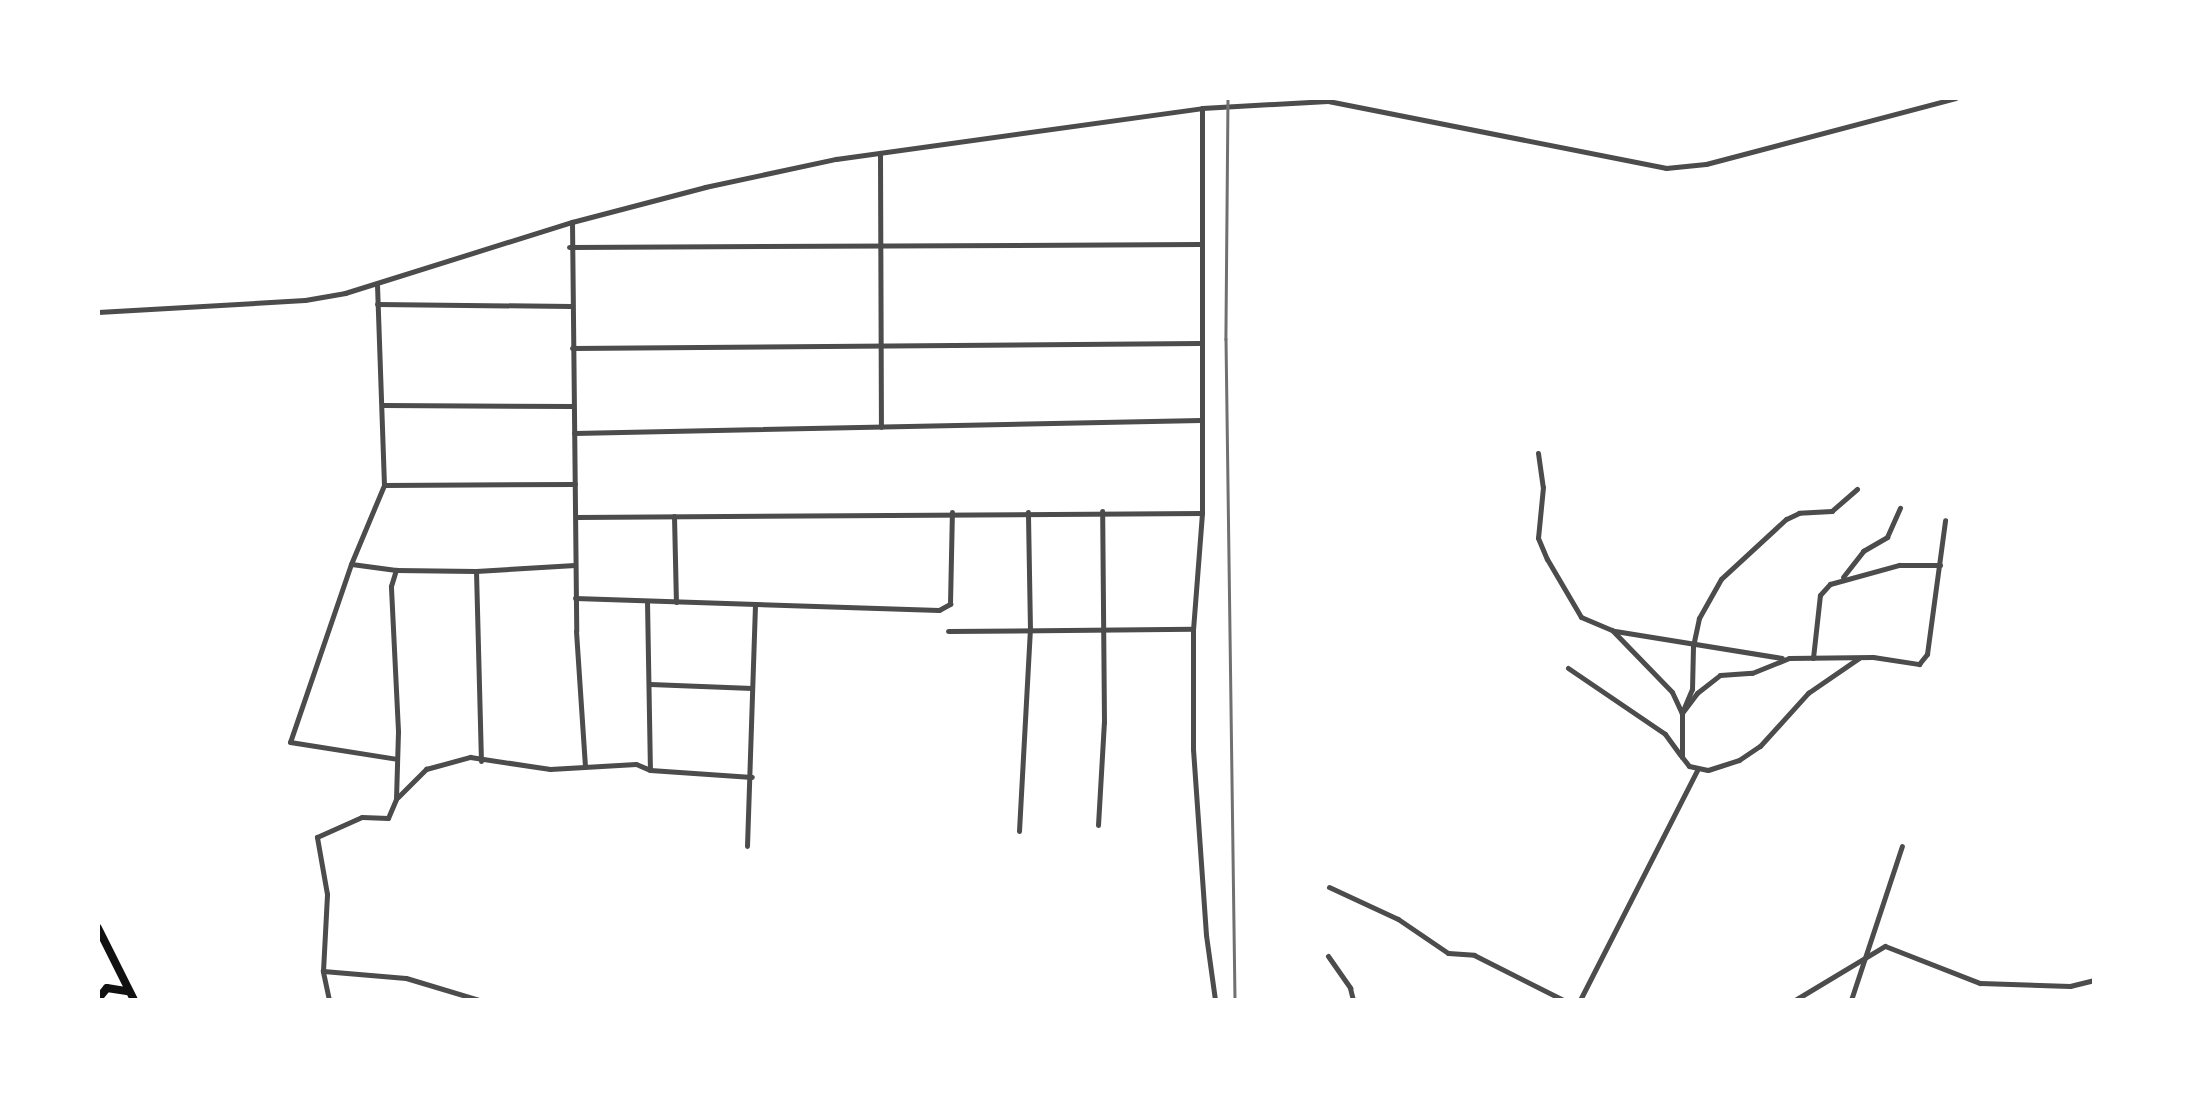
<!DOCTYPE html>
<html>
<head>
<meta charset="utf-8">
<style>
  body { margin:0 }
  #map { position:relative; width:2192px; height:1098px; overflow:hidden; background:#fff; font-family:Signika,sans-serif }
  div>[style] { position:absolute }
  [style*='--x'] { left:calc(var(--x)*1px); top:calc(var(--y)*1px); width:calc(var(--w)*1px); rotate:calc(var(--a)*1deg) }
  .minor>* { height:5px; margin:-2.5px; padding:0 2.5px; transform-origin:2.5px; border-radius:2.5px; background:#4c4c4c }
  .trunk>* { height:8px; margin:-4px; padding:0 4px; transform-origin:4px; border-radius:4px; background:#111 }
  .rail>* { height:2.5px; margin:-1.25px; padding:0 1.25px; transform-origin:1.25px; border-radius:1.25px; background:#707070 }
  span { translate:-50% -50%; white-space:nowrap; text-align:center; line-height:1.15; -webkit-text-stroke:8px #fff; paint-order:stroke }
  .frame { position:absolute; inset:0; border:100px solid #fff; pointer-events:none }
</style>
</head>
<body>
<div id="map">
  <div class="minor">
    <div style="--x:1202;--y:108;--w:405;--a:90"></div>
    <div style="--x:1202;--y:513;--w:116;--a:94.4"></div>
    <div style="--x:1193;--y:629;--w:120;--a:90"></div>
    <div style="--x:1193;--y:749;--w:186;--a:86"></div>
    <div style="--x:1206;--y:935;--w:66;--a:82.1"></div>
    <div style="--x:880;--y:153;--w:274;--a:89.8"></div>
    <div style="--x:572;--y:222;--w:409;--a:89.4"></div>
    <div style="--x:576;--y:631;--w:134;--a:86.2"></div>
    <div style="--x:569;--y:247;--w:631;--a:-0.27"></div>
    <div style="--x:377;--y:304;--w:194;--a:0.6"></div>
    <div style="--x:98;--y:312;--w:207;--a:-3.3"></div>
    <div style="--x:305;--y:300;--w:41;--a:-9.9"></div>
    <div style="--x:345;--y:293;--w:238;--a:-17.4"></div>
    <div style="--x:572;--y:222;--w:138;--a:-14.7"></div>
    <div style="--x:705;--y:187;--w:134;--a:-12.1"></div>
    <div style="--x:836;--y:159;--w:370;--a:-7.9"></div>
    <div style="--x:1202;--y:108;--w:126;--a:-3.2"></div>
    <div style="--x:1328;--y:101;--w:345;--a:11.2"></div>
    <div style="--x:1666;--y:168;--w:40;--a:-5.7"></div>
    <div style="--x:1706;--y:164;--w:258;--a:-14.8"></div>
    <div style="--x:572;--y:348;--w:627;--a:-0.46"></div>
    <div style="--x:382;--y:405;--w:191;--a:0.3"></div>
    <div style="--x:574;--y:433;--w:627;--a:-1.19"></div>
    <div style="--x:1538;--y:453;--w:34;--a:82"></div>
    <div style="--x:1543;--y:487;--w:51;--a:95.6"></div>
    <div style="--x:1538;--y:538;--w:23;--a:67"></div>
    <div style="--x:1547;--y:559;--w:67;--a:59.6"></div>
    <div style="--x:1581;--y:617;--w:34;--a:23"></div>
    <div style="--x:1612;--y:630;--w:86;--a:45.9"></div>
    <div style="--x:1672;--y:692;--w:23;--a:65"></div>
    <div style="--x:1682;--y:713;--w:44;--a:90"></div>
    <div style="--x:1682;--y:757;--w:11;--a:52"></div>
    <div style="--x:1689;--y:766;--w:19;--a:12"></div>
    <div style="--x:1708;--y:770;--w:33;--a:-18"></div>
    <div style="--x:1739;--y:760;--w:25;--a:-34"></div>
    <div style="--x:1760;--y:746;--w:72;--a:-47.8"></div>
    <div style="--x:1808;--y:693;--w:62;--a:-34.5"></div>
    <div style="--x:384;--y:485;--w:191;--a:-0.3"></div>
    <div style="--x:1857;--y:489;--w:33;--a:139"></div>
    <div style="--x:1832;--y:511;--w:33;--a:177"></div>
    <div style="--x:1799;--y:513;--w:14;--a:155"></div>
    <div style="--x:1786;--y:519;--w:88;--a:137.3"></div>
    <div style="--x:1721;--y:579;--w:45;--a:119.4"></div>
    <div style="--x:1699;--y:618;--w:29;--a:102"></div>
    <div style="--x:1693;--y:646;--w:43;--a:91.3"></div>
    <div style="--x:1692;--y:689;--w:26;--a:113"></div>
    <div style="--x:1682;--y:713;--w:25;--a:-53"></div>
    <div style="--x:1697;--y:693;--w:29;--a:-38"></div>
    <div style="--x:1720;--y:675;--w:32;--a:-4"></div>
    <div style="--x:1752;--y:673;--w:40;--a:-22"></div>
    <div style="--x:1789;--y:658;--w:84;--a:-0.7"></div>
    <div style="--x:1873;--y:657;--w:47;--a:8.7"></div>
    <div style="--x:1919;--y:664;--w:13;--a:-51"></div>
    <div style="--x:1927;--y:654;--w:135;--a:-82.3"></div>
    <div style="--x:674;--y:516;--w:86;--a:88.7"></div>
    <div style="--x:576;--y:517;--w:626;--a:-0.37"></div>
    <div style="--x:351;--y:564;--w:188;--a:108.9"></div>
    <div style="--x:290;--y:742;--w:108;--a:9"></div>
    <div style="--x:396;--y:570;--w:80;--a:0.7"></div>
    <div style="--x:476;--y:571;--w:99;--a:-3.5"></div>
    <div style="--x:476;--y:571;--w:190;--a:88.5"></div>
    <div style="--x:1843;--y:577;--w:33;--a:-52"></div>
    <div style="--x:1863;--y:551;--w:28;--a:-30"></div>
    <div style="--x:1887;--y:537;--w:32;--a:-66"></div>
    <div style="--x:575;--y:598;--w:364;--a:1.9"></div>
    <div style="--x:939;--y:610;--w:13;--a:-29"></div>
    <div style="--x:950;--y:604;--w:92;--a:-88.8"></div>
    <div style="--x:647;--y:601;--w:167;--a:89"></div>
    <div style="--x:948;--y:631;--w:245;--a:-0.5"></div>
    <div style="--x:1615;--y:631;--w:169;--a:9.2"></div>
    <div style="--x:1813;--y:658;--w:63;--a:-83.7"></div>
    <div style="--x:1820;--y:595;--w:15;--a:-48"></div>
    <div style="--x:1830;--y:584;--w:72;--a:-15.4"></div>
    <div style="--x:1899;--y:565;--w:41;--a:0"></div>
    <div style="--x:1568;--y:668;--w:117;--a:34.2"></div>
    <div style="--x:1665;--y:734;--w:26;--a:54"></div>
    <div style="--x:650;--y:684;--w:102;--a:2.2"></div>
    <div style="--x:398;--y:797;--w:40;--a:-45"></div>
    <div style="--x:426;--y:769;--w:46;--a:-15.3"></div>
    <div style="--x:470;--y:757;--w:81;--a:8.5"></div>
    <div style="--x:550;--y:769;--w:86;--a:-3.3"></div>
    <div style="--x:636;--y:764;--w:15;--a:23"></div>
    <div style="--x:650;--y:770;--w:102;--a:3.9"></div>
    <div style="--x:1098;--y:825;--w:103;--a:-86.7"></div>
    <div style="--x:1104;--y:722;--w:211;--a:-90.5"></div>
    <div style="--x:1019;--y:831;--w:201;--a:-86.9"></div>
    <div style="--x:1030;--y:630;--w:118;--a:-91"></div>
    <div style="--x:747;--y:846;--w:242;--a:-88.1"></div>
    <div style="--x:1329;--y:887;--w:76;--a:24.9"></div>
    <div style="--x:1398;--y:919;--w:60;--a:34.2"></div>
    <div style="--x:1448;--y:953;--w:26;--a:4"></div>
    <div style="--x:1474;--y:955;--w:100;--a:26.8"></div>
    <div style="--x:1328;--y:956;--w:39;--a:55"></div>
    <div style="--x:1350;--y:988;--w:12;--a:76"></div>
    <div style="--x:323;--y:971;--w:83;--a:4.8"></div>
    <div style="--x:406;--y:978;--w:76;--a:16.8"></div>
    <div style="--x:329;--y:1000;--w:30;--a:-102"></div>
    <div style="--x:323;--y:971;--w:77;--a:-87"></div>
    <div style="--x:327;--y:894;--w:58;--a:-100"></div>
    <div style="--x:317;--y:837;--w:49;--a:-24"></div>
    <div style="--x:362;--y:817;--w:26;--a:2"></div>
    <div style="--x:388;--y:818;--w:21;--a:-67"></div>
    <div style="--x:396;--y:799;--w:68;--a:-88.3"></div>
    <div style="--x:398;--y:731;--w:145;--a:-92.8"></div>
    <div style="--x:391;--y:586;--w:17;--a:-73"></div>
    <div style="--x:396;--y:570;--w:45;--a:-172.4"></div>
    <div style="--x:351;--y:564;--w:86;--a:-67.3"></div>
    <div style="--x:384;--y:485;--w:200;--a:-92"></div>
    <div style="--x:1580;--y:1000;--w:258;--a:-63"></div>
    <div style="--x:1795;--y:1000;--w:105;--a:-31"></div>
    <div style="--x:1885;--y:946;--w:102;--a:21.3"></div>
    <div style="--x:1980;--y:983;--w:90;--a:1.9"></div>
    <div style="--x:2070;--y:986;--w:25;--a:-14"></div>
    <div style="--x:1851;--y:1000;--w:162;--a:-71.7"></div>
  </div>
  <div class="trunk">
    <div style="--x:98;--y:928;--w:80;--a:63.4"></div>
    <div style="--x:98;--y:999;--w:14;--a:-51"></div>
    <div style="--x:107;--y:988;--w:20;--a:9"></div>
  </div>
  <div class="rail">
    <div style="--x:1228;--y:98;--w:241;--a:90.5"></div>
    <div style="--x:1226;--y:339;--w:661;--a:89.22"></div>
  </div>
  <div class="frame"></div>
</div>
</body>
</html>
